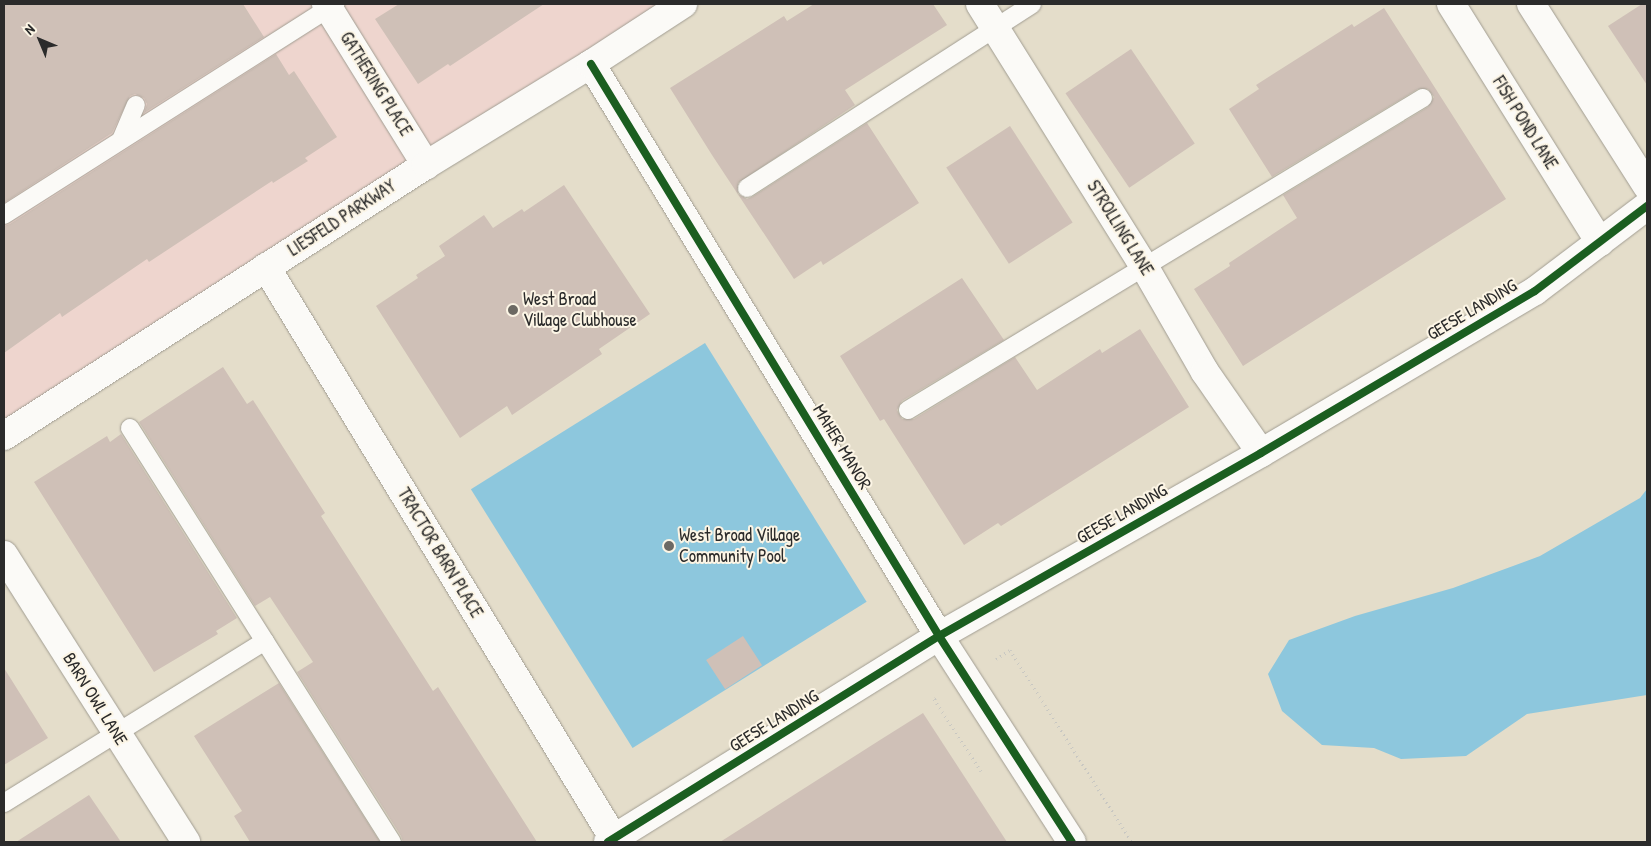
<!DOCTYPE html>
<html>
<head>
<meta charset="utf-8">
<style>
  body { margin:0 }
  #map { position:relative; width:1651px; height:846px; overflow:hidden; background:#e4ddca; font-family:"Patrick Hand",sans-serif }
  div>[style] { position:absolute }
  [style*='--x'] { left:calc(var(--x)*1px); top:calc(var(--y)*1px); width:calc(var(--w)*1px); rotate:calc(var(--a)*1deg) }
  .built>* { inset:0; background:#eed5ce }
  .water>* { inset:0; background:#8dc7dd; transform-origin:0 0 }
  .building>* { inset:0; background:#cfc0b7; transform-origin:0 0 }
  .path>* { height:3px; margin-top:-1.5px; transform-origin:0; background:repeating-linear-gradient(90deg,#c8c7c2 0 1px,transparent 0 5px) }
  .roads { filter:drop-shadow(0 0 1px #a19d92) drop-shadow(0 0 1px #a19d92) }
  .service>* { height:18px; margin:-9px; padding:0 9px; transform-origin:9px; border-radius:9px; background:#fbfaf7 }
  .minor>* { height:28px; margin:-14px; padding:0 14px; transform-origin:14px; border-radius:14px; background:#fbfaf7 }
  .cycleway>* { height:8px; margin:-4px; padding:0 4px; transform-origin:4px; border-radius:4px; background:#1b5e20 }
  .dots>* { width:14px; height:14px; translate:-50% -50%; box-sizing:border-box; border:2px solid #fcf5e5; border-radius:50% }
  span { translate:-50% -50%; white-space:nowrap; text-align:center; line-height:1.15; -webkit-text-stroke:4px #fcf5e5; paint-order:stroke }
  .street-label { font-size:18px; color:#2b2b2b }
  .poi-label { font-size:18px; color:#2b2b2b }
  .left { translate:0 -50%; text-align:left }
  .frame { position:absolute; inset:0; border:5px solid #2b2b2b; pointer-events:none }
  .north { position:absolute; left:15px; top:15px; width:50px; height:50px; -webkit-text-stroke:4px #fcf5e5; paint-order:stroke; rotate:315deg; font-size:14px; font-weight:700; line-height:20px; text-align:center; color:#2b2b2b }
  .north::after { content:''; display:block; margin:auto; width:18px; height:22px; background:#2b2b2b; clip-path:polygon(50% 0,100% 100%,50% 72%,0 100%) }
</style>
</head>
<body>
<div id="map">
  <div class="built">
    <div style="clip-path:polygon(4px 4px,683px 4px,4px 436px)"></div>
  </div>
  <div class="water">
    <div style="left:705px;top:343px;width:305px;height:276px;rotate:58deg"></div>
    <div style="clip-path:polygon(1647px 489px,1647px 695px,1527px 714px,1466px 756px,1401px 759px,1374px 748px,1322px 745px,1282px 711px,1268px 674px,1289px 640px,1355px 616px,1453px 588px,1540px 556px,1640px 498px)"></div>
  </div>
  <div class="building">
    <div style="clip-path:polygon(4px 4px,243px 4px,264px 37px,144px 113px,147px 104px,144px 98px,135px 94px,130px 96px,112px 133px,4px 203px)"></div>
    <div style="clip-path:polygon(399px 4px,544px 4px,450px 66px,448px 64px,418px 84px,375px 19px)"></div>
    <div style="clip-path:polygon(814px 4px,933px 4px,947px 25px,845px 90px,855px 105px,738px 183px,738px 194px,747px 199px,752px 197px,867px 123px,919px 203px,823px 265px,821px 261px,794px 279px,712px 155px,670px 88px,784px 16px,787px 21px)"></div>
    <div style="clip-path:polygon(1642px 4px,1647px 4px,1647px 85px,1608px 26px)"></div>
    <div style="clip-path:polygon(1384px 8px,1506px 199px,1243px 366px,1194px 289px,1230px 266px,1229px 263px,1297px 218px,1283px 195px,1428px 107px,1434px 97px,1428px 89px,1418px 89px,1272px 177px,1229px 109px,1259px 89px,1256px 85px,1352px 24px,1354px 27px)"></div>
    <div style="left:1131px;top:49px;width:114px;height:79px;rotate:56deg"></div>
    <div style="clip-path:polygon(276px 54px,289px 75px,294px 71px,337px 137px,305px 158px,308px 161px,273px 183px,272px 181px,149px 262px,147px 259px,62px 317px,60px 313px,4px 353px,4px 226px,10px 224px)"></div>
    <div style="left:1010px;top:126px;width:115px;height:76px;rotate:57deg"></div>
    <div style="clip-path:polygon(564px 185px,650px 314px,599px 349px,602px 354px,512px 415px,507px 406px,460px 438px,376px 306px,418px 278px,416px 275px,445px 256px,439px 246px,484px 215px,493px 228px,522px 209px,524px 212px)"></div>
    <div style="clip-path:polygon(962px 278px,1004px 340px,902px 401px,897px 410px,902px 419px,914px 419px,1015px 357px,1037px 390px,1100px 349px,1102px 353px,1140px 329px,1189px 407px,1001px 526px,998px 523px,964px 545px,884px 419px,880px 421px,840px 356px)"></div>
    <div style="clip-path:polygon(223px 367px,247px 404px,253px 400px,325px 513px,321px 516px,433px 691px,438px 687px,537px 842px,403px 842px,401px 836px,297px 672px,313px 662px,270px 597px,255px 606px,139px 422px)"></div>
    <div style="clip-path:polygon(121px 434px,237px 618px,216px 631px,218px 634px,154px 672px,34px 482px,107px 436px,110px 442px)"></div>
    <div style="left:743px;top:636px;width:35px;height:44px;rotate:57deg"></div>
    <div style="clip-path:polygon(4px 668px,48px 738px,4px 765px)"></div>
    <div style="clip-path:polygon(279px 683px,380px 842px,250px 842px,234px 816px,242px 811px,194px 736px)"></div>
    <div style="clip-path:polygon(923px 713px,1007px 842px,720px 842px,880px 740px)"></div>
    <div style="clip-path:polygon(89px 795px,121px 842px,16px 842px)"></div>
  </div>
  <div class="path">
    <div style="--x:996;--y:659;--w:17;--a:-33"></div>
    <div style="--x:1010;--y:650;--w:227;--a:57.6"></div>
    <div style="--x:936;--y:698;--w:2;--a:153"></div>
    <div style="--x:934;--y:699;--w:86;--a:56.9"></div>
  </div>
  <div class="roads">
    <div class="service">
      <div style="--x:121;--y:140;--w:38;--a:-67"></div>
      <div style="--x:747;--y:188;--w:339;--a:-32.8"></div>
      <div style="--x:4;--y:215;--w:393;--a:-32.5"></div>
      <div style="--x:908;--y:410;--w:602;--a:-31.21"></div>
      <div style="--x:130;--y:428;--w:490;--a:57.7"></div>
      <div style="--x:4;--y:803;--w:307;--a:-31.8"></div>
    </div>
    <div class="minor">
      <div style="--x:326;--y:4;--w:190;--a:58.2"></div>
      <div style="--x:980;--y:4;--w:309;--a:58"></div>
      <div style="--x:1144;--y:266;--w:122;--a:60.1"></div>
      <div style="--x:1205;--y:372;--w:98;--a:55.3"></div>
      <div style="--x:1451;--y:4;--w:281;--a:58"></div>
      <div style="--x:1531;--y:4;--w:216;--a:57.5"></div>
      <div style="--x:591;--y:64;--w:670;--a:58.68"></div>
      <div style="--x:939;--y:636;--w:245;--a:57.2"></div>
      <div style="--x:266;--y:267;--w:670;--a:58.68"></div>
      <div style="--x:4;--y:436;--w:502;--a:-32.71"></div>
      <div style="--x:426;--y:165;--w:193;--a:-31.5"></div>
      <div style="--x:591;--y:64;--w:110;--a:-33.1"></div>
      <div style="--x:4;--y:555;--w:340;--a:57.6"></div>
      <div style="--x:608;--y:842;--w:390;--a:-31.9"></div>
      <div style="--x:939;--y:636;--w:370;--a:-29.6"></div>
      <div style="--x:1261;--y:453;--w:318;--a:-30.6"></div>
      <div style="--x:1535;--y:291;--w:141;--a:-37.2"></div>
    </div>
  </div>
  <div class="cycleway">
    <div style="--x:591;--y:64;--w:670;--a:58.68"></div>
    <div style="--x:939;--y:636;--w:245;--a:57.2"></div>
    <div style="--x:608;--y:842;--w:390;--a:-31.9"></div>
    <div style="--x:939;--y:636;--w:370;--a:-29.6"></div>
    <div style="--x:1261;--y:453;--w:318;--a:-30.6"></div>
    <div style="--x:1535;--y:291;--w:141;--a:-37.2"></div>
  </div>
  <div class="dots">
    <div style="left:513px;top:310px;background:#6c6963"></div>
    <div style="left:669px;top:546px;background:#6c6963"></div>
  </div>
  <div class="street-label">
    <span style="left:376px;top:84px;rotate:58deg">GATHERING PLACE</span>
    <span style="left:1525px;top:123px;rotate:58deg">FISH POND LANE</span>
    <span style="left:342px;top:218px;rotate:-33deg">LIESFELD PARKWAY</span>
    <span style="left:1120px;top:228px;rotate:58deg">STROLLING LANE</span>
    <span style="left:1472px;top:310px;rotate:-31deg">GEESE LANDING</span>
    <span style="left:842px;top:447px;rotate:59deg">MAHER MANOR</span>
    <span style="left:1122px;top:514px;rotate:-30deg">GEESE LANDING</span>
    <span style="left:440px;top:553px;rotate:59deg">TRACTOR BARN PLACE</span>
    <span style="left:95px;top:699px;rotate:58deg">BARN OWL LANE</span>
    <span style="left:774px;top:721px;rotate:-32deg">GEESE LANDING</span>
  </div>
  <div class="poi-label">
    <span class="left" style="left:523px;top:310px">West Broad<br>Village Clubhouse</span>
    <span class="left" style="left:679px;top:546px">West Broad Village<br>Community Pool</span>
  </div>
  <div class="frame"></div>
  <div class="north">N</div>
</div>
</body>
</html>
